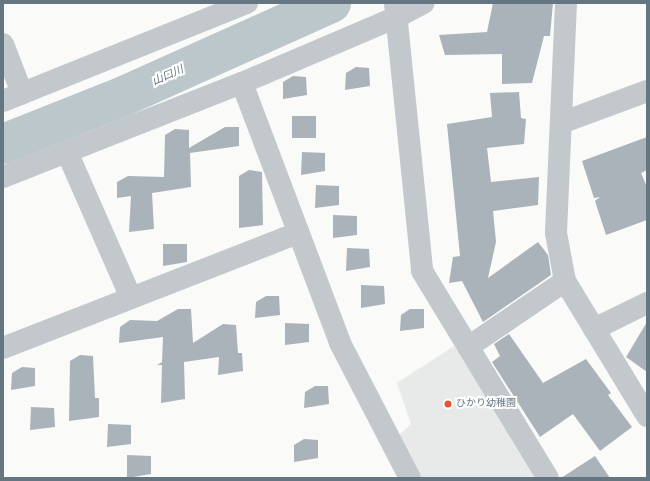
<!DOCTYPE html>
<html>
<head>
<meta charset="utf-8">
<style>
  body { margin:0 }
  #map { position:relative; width:650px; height:481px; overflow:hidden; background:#fafaf8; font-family:"Source Sans 3","Noto Sans JP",sans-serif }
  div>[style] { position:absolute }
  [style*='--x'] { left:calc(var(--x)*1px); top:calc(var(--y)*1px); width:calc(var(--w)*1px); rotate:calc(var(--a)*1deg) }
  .built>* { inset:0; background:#e8e9e9 }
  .river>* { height:40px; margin:-20px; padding:0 20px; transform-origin:20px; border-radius:20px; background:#bbc7cb }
  .building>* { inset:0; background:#aab3b9; transform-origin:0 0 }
  .minor>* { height:22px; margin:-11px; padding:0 11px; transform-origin:11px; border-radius:11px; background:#c3c8cc }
  .dots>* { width:11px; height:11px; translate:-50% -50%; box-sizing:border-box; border:2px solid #fff; border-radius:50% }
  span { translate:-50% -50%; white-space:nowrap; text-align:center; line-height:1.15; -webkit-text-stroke:4px #fff; paint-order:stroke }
  .poi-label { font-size:10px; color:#657683 }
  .left { translate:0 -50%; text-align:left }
  .water-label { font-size:11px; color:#60757c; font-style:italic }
  .frame { position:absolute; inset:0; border:4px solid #657683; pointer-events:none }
</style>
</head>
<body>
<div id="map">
  <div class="built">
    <div style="clip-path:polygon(454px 346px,541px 478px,420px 478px,397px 437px,411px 424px,397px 383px)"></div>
  </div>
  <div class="river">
    <div style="--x:3;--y:144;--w:130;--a:-21.6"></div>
    <div style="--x:124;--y:96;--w:227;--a:-24.2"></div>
  </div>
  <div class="building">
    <div style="clip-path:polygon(493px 3px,553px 3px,550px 36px,544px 36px,532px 83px,502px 84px,502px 54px,445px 55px,439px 35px,487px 32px)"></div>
    <div style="clip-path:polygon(356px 67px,369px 68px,370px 86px,345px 90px,346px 73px)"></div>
    <div style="clip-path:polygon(293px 76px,306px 77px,307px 95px,283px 99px,283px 82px)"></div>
    <div style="clip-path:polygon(519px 92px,521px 118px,526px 119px,524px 144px,487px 148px,491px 182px,539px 177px,538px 205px,493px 211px,496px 242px,488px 278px,538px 242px,548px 255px,551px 275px,483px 322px,462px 281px,449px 283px,453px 257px,460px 256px,447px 124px,492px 117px,490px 93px)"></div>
    <div style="left:292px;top:116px;width:24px;height:22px"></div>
    <div style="clip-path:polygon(225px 127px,239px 127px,239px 146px,190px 153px,191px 187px,152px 193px,154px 229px,129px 232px,131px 196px,117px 198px,117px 182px,128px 176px,164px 177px,165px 135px,175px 129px,189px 130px,189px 148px)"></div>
    <div style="clip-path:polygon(647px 137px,647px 170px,641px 173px,647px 187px,647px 220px,606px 235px,595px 201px,600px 197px,594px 198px,582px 161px)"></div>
    <div style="clip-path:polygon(302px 152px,325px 153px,325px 171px,301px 175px)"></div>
    <div style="clip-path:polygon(249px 170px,262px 172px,263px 225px,239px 228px,239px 176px)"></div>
    <div style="clip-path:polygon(316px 185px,339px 186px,339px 205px,315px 208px)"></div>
    <div style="clip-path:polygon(333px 215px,357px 216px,357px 235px,333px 238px)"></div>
    <div style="clip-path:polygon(163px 244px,187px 244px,187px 262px,163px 266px)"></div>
    <div style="clip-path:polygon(347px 248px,369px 249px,370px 267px,346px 271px)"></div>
    <div style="clip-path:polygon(361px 285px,384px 286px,385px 304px,361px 308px)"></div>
    <div style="clip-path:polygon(266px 296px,279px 296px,280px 315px,255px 318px,256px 302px)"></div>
    <div style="clip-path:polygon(178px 309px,191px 309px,193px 343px,223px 324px,236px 325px,238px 353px,242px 353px,243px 371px,218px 375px,219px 357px,184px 362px,185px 399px,161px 403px,162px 365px,157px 365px,162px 362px,163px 337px,119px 343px,120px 327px,130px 320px,157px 321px)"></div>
    <div style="clip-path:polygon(410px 309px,424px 309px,424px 328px,400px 331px,401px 315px)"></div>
    <div style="clip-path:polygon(647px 322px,647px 372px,626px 357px)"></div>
    <div style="clip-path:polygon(285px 323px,309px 324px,309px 342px,285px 345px)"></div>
    <div style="clip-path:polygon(509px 334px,543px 383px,586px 359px,611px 393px,608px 395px,632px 427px,600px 451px,573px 414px,540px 437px,492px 362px,500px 356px,494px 344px)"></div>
    <div style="clip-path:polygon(80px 355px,93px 356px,95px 398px,99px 398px,99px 417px,69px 421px,70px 361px)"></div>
    <div style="clip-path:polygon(22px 367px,35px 368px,35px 386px,11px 390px,12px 373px)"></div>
    <div style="clip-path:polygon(315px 386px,328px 386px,329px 404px,304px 408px,305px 392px)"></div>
    <div style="clip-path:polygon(31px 407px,54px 408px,55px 427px,30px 430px)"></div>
    <div style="clip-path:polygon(108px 424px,131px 425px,131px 444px,107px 447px)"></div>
    <div style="clip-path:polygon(304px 439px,318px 440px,318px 458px,294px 462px,294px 445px)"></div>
    <div style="clip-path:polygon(127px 455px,151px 456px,151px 474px,127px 478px)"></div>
    <div style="clip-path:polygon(595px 456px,610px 478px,561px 478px)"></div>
  </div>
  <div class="minor">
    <div style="--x:395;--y:3;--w:269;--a:84.2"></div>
    <div style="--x:422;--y:271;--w:242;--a:58.7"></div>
    <div style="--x:566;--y:3;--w:230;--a:92.5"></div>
    <div style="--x:556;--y:233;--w:49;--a:79.4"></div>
    <div style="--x:565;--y:281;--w:158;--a:58.7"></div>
    <div style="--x:3;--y:44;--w:53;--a:68.8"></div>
    <div style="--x:242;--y:83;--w:278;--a:69.3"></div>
    <div style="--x:340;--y:343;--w:152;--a:62.6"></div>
    <div style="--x:3;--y:101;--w:263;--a:-21.9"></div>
    <div style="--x:561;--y:123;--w:92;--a:-20.4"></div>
    <div style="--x:67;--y:152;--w:159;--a:66.3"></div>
    <div style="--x:3;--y:177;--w:257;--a:-21.5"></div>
    <div style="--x:242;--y:83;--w:168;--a:-23.1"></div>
    <div style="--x:397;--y:17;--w:30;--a:-28"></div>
    <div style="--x:594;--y:329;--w:59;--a:-26.1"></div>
    <div style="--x:468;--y:347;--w:117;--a:-34.2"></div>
    <div style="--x:3;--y:348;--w:317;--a:-21.3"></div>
  </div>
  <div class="dots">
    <div style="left:448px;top:404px;background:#e4572e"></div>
  </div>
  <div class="poi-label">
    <span class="left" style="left:456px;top:404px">ひかり幼稚園</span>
  </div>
  <div class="water-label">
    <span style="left:168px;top:76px;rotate:-24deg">山口川</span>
  </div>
  <div class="frame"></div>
</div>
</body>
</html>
